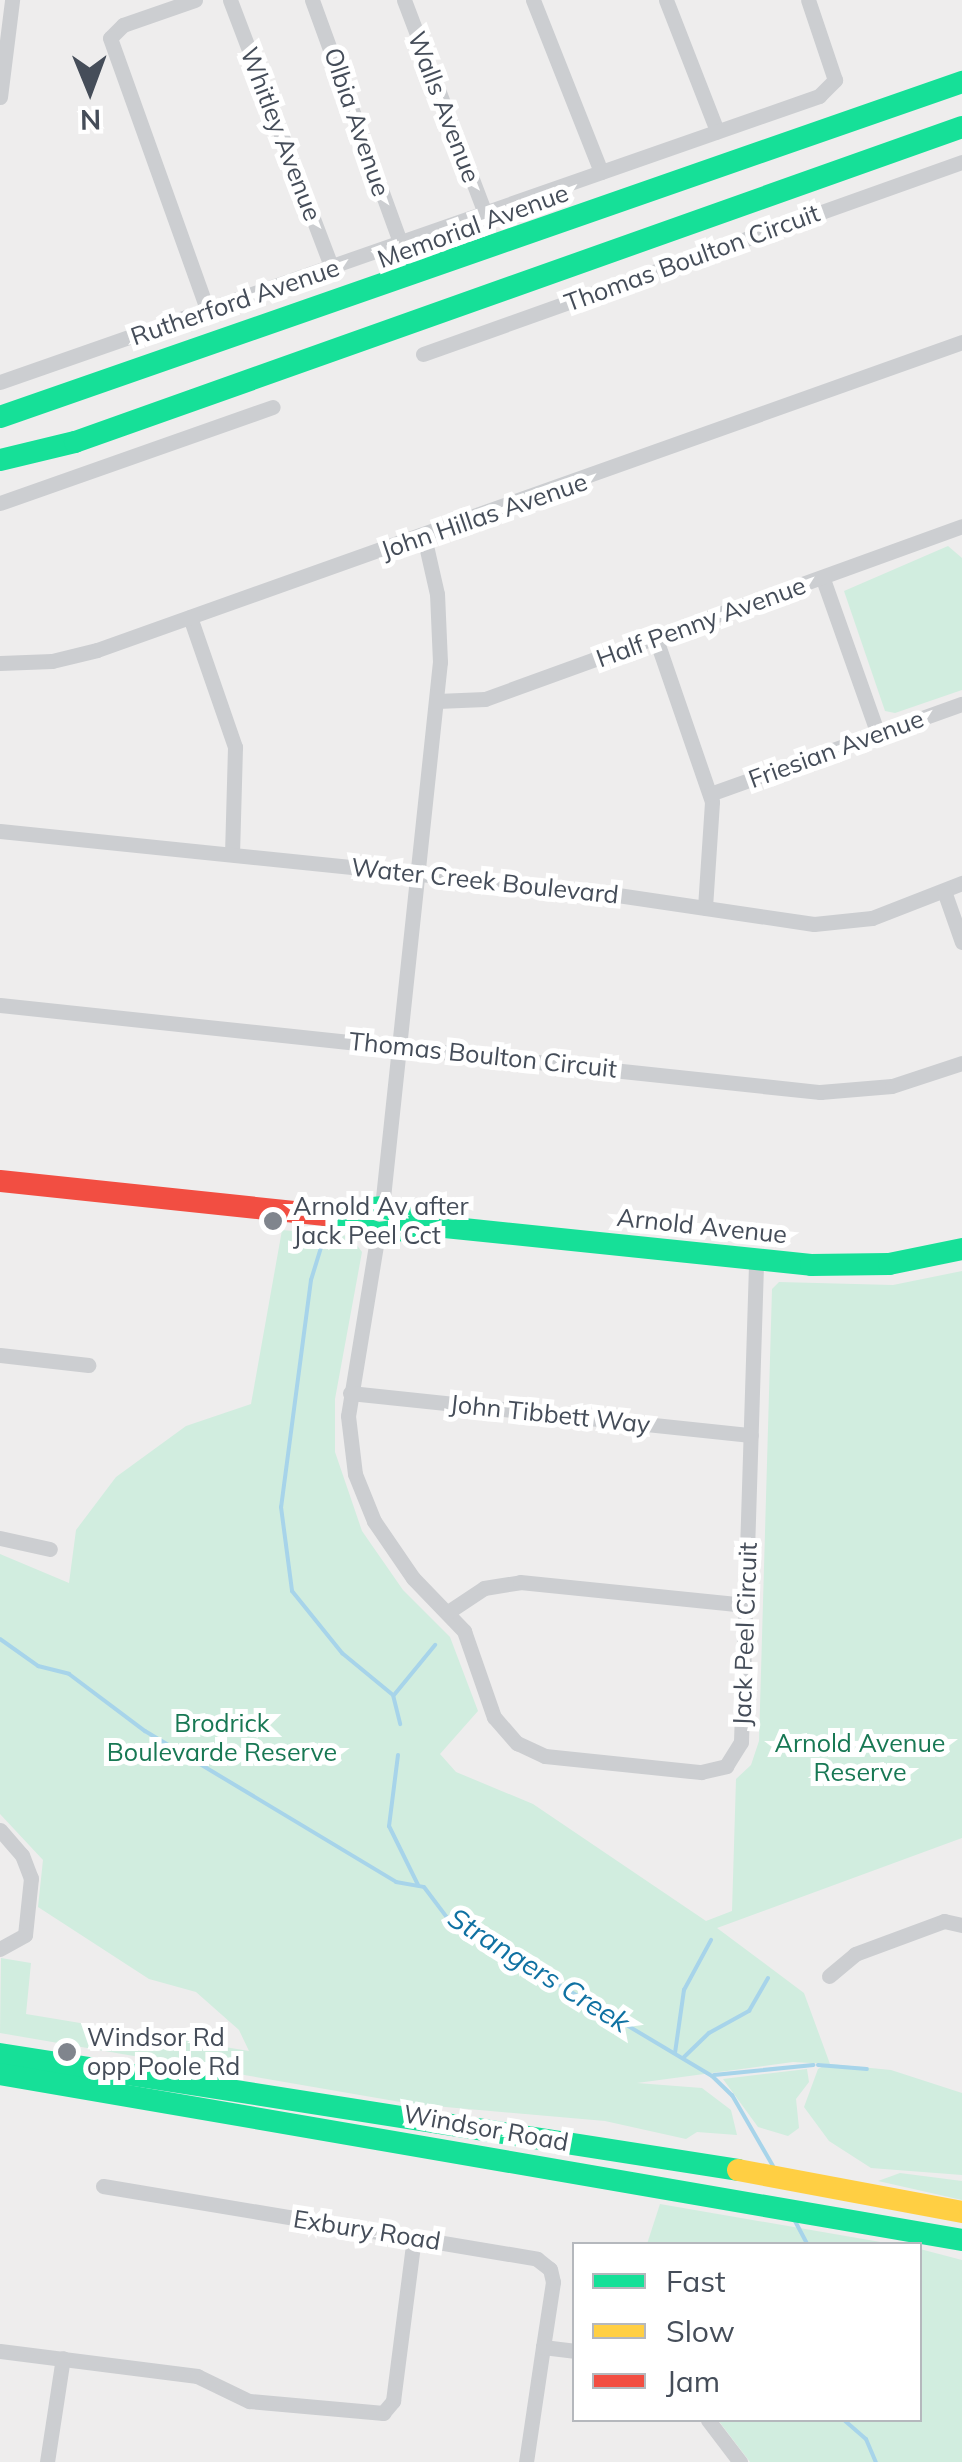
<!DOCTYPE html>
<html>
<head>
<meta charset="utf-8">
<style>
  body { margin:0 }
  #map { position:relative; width:962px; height:2462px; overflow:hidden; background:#eeeded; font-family:Mulish,sans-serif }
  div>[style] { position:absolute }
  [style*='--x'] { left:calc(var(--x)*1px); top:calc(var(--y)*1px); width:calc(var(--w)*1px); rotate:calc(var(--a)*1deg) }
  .green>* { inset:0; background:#d1eddf }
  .stream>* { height:4px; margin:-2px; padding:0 2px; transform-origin:2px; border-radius:2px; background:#a7d4ea }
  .street>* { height:15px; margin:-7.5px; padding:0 7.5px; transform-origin:7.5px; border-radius:7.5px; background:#ccced1 }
  .fast>* { height:22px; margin:-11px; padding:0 11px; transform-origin:11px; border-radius:11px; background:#16e098 }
  .slow>* { height:22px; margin:-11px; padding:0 11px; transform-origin:11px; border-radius:11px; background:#ffcf43 }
  .jam>* { height:22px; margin:-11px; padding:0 11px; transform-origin:11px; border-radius:11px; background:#f24e42 }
  .dots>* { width:28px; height:28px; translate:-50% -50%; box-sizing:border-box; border:5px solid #fff; border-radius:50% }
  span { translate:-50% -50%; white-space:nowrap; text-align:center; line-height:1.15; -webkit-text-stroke:10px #fff; paint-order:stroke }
  .street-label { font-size:25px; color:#454d59 }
  .poi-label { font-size:25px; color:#454d59 }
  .left { translate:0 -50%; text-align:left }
  .park-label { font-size:25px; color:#187854 }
  .water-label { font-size:28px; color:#0f71a2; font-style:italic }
  .legend { position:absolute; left:572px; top:2242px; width:350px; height:180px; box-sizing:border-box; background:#fff; border:2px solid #b5b8bd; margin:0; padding:12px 18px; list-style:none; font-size:30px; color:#454d59 }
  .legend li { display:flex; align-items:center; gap:20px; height:50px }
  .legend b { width:50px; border:2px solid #b5b8bd }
  .north { position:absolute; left:40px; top:40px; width:100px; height:100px; -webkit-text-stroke:8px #fff; paint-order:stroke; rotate:179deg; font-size:28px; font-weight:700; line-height:40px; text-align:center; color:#454d59 }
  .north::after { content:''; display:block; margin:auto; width:35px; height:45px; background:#454d59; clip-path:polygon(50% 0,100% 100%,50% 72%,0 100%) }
</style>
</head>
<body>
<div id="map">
  <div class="green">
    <div style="clip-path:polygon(948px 546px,962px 558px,962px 690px,895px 713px,885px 711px,844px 591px)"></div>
    <div style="clip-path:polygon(282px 1230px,350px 1236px,362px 1252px,335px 1399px,335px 1452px,362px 1531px,403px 1590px,450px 1637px,478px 1711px,440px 1754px,456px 1772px,533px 1804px,706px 1921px,732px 1911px,736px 1779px,751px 1765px,759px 1741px,772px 1289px,779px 1282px,893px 1285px,962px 1271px,962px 1838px,717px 1928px,804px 1993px,830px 2064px,891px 2070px,962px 2093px,962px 2175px,871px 2168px,829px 2141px,804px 2107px,818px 2069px,827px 2064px,793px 2062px,637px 2083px,702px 2088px,731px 2110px,737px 2135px,697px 2132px,686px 2139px,605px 2121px,412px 2104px,0 2033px,1px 1958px,31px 1963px,26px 2014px,249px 2051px,239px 2030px,196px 1992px,149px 1979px,38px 1907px,43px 1860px,0 1814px,0 1554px,69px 1583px,76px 1530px,116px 1477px,186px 1426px,251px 1404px)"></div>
    <div style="clip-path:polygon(807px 2069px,809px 2082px,796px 2099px,799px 2128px,788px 2136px,758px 2127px,723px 2079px)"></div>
    <div style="clip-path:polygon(900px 2173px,962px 2181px,962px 2200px,878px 2181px)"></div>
    <div style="clip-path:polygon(660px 2204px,892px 2244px,647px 2244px)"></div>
    <div style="clip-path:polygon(920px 2249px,962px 2260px,962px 2462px,750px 2462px,718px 2420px,920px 2420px)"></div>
  </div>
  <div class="stream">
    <div style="--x:323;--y:1241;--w:41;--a:107.1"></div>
    <div style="--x:311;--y:1280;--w:229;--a:97.5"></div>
    <div style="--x:281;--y:1507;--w:85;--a:82.5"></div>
    <div style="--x:292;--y:1591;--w:80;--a:51.1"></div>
    <div style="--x:342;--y:1653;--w:66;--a:39.5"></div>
    <div style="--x:393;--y:1695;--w:30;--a:76"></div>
    <div style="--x:0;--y:1639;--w:47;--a:35.4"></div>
    <div style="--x:38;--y:1666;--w:32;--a:14"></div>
    <div style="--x:69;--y:1674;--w:95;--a:36.9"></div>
    <div style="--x:145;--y:1731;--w:293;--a:31"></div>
    <div style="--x:396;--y:1882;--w:28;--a:10"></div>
    <div style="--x:424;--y:1887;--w:39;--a:53"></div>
    <div style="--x:447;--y:1918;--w:309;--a:30.8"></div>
    <div style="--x:712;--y:2076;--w:28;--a:44"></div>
    <div style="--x:732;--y:2095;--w:82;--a:60"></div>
    <div style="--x:394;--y:1695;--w:65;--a:-50.6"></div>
    <div style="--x:398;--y:1755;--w:72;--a:97.2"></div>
    <div style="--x:389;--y:1826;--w:66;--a:63.8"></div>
    <div style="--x:675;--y:2053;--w:64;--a:-81.9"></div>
    <div style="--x:684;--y:1990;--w:57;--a:-61.6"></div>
    <div style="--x:683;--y:2058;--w:36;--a:-44"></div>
    <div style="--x:709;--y:2033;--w:46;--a:-28.8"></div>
    <div style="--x:749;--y:2011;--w:38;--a:-60"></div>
    <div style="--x:818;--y:2065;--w:49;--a:4.7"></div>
    <div style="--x:714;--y:2075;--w:100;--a:-5.8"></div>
    <div style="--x:795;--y:2221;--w:26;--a:62"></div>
    <div style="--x:844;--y:2420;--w:29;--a:41"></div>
    <div style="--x:866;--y:2439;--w:25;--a:67"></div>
  </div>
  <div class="street">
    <div style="--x:195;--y:0;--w:76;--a:160.9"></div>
    <div style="--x:123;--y:25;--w:18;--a:135"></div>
    <div style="--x:110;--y:38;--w:291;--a:70.3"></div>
    <div style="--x:230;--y:0;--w:287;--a:69.2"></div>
    <div style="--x:312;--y:0;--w:260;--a:70"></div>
    <div style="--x:404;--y:0;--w:228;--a:69.2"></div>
    <div style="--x:533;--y:0;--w:185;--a:68.4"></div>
    <div style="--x:666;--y:0;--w:141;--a:68.7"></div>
    <div style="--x:0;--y:97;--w:98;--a:-82.9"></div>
    <div style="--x:423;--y:354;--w:572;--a:-19.61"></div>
    <div style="--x:0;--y:382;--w:868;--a:-19.25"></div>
    <div style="--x:819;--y:96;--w:23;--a:-45"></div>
    <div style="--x:835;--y:80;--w:84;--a:-108.6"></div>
    <div style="--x:0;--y:503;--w:289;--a:-19.4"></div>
    <div style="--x:823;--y:579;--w:164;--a:70.5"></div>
    <div style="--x:190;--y:617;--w:138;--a:70.9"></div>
    <div style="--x:235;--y:747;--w:107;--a:91.6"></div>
    <div style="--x:656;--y:639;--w:172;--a:71"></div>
    <div style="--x:712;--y:802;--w:106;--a:93.8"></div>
    <div style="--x:0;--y:663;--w:52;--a:-2.2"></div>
    <div style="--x:52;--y:661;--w:46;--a:-13.7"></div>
    <div style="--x:97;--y:650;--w:918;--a:-19.6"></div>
    <div style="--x:437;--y:701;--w:48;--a:-2.4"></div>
    <div style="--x:485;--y:699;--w:507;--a:-19.93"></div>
    <div style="--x:710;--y:794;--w:268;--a:-19.7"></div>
    <div style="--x:0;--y:831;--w:607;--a:5.86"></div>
    <div style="--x:604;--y:893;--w:212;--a:8.4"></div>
    <div style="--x:814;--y:924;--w:58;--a:-5.9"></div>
    <div style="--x:872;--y:918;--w:97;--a:-21.3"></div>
    <div style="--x:944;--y:891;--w:54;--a:70.6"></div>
    <div style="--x:0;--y:1005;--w:825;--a:6.06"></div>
    <div style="--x:820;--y:1092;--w:72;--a:-4.8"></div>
    <div style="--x:892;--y:1086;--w:74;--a:-18.2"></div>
    <div style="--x:382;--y:1207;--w:548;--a:-83.93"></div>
    <div style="--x:440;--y:662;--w:68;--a:-92.5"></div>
    <div style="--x:437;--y:594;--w:58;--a:-102.8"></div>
    <div style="--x:378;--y:1233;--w:185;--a:99.3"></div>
    <div style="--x:348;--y:1416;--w:58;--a:83.1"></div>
    <div style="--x:355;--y:1474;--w:51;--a:68"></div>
    <div style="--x:374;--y:1521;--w:69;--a:55.6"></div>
    <div style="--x:413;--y:1578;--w:74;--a:46.1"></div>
    <div style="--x:464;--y:1631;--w:91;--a:70.8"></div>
    <div style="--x:494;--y:1717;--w:35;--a:49"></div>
    <div style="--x:517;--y:1743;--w:31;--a:25"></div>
    <div style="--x:545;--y:1756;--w:157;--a:5.9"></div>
    <div style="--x:701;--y:1772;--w:26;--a:-13"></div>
    <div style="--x:726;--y:1766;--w:28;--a:-58"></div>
    <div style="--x:741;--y:1742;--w:483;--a:-88.2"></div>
    <div style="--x:0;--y:1355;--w:89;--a:6.5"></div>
    <div style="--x:350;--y:1393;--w:403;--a:6"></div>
    <div style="--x:0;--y:1538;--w:51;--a:12.4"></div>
    <div style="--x:448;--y:1612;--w:43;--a:-33.7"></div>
    <div style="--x:484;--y:1588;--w:36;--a:-9"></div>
    <div style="--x:520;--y:1582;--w:227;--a:5.8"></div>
    <div style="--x:0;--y:1830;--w:33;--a:49"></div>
    <div style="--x:22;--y:1855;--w:25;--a:69"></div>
    <div style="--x:31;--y:1878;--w:57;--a:96"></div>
    <div style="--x:25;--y:1935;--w:29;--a:151"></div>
    <div style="--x:829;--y:1976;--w:34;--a:-40"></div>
    <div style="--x:855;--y:1954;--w:95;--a:-20.3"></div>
    <div style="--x:944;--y:1921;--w:18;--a:13"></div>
    <div style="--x:103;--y:2186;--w:440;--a:9.5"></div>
    <div style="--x:537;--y:2259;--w:16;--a:38"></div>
    <div style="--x:550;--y:2269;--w:13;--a:77"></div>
    <div style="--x:553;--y:2282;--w:66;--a:98.7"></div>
    <div style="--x:0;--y:2351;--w:199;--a:7.2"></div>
    <div style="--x:197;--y:2376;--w:58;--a:25.7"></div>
    <div style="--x:249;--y:2401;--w:135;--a:5.1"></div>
    <div style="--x:383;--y:2413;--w:16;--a:-50"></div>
    <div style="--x:393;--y:2401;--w:164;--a:-82.7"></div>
    <div style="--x:708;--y:2420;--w:53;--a:52.7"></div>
    <div style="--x:47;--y:2462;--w:105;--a:-81.3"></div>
    <div style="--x:526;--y:2462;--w:116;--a:-81.6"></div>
    <div style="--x:543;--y:2347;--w:31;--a:7"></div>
  </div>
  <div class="fast">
    <div style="--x:0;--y:417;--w:1019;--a:-19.2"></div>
    <div style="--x:0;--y:460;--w:77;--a:-13.5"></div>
    <div style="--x:75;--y:442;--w:941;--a:-19.55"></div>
    <div style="--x:333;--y:1212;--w:50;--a:-5.7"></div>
    <div style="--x:383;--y:1207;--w:47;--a:18.4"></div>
    <div style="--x:325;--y:1215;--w:56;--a:18.8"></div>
    <div style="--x:378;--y:1233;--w:57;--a:-7"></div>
    <div style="--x:435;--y:1226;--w:378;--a:5.9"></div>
    <div style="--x:811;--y:1265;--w:78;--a:-0.7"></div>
    <div style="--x:889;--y:1264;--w:75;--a:-11.6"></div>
    <div style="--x:0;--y:2054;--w:747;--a:8.93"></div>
    <div style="--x:0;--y:2074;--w:976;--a:9.79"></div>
  </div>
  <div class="slow">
    <div style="--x:738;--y:2170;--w:228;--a:10.6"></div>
  </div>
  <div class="jam">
    <div style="--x:0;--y:1181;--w:327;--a:6"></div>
  </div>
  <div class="dots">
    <div style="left:273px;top:1221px;background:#80858d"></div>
    <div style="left:67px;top:2052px;background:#80858d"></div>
  </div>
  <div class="street-label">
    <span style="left:444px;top:107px;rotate:69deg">Walls Avenue</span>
    <span style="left:357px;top:122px;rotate:71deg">Olbia Avenue</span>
    <span style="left:281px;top:134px;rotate:69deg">Whitley Avenue</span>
    <span style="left:473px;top:226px;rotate:-20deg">Memorial Avenue</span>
    <span style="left:692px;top:258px;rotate:-20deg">Thomas Boulton Circuit</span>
    <span style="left:235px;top:302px;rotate:-19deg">Rutherford Avenue</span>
    <span style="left:484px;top:516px;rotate:-19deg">John Hillas Avenue</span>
    <span style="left:701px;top:622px;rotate:-20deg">Half Penny Avenue</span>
    <span style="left:836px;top:749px;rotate:-20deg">Friesian Avenue</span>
    <span style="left:485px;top:881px;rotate:6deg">Water Creek Boulevard</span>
    <span style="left:483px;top:1055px;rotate:6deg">Thomas Boulton Circuit</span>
    <span style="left:702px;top:1226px;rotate:6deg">Arnold Avenue</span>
    <span style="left:550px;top:1414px;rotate:6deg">John Tibbett Way</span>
    <span style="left:745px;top:1634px;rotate:-88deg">Jack Peel Circuit</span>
    <span style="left:486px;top:2128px;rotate:10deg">Windsor Road</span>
    <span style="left:367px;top:2230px;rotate:9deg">Exbury Road</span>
  </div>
  <div class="poi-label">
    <span class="left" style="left:293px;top:1221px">Arnold Av after<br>Jack Peel Cct</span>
    <span class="left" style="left:87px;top:2052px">Windsor Rd<br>opp Poole Rd</span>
  </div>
  <div class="park-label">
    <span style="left:222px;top:1738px">Brodrick<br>Boulevarde Reserve</span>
    <span style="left:860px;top:1758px">Arnold Avenue<br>Reserve</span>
  </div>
  <div class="water-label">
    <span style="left:539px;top:1970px;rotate:32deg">Strangers Creek</span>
  </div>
  <ul class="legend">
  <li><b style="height:12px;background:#16e098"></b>Fast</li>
  <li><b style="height:12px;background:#ffcf43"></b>Slow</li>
  <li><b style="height:12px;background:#f24e42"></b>Jam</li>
  </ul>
  <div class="north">N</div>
</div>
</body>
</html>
